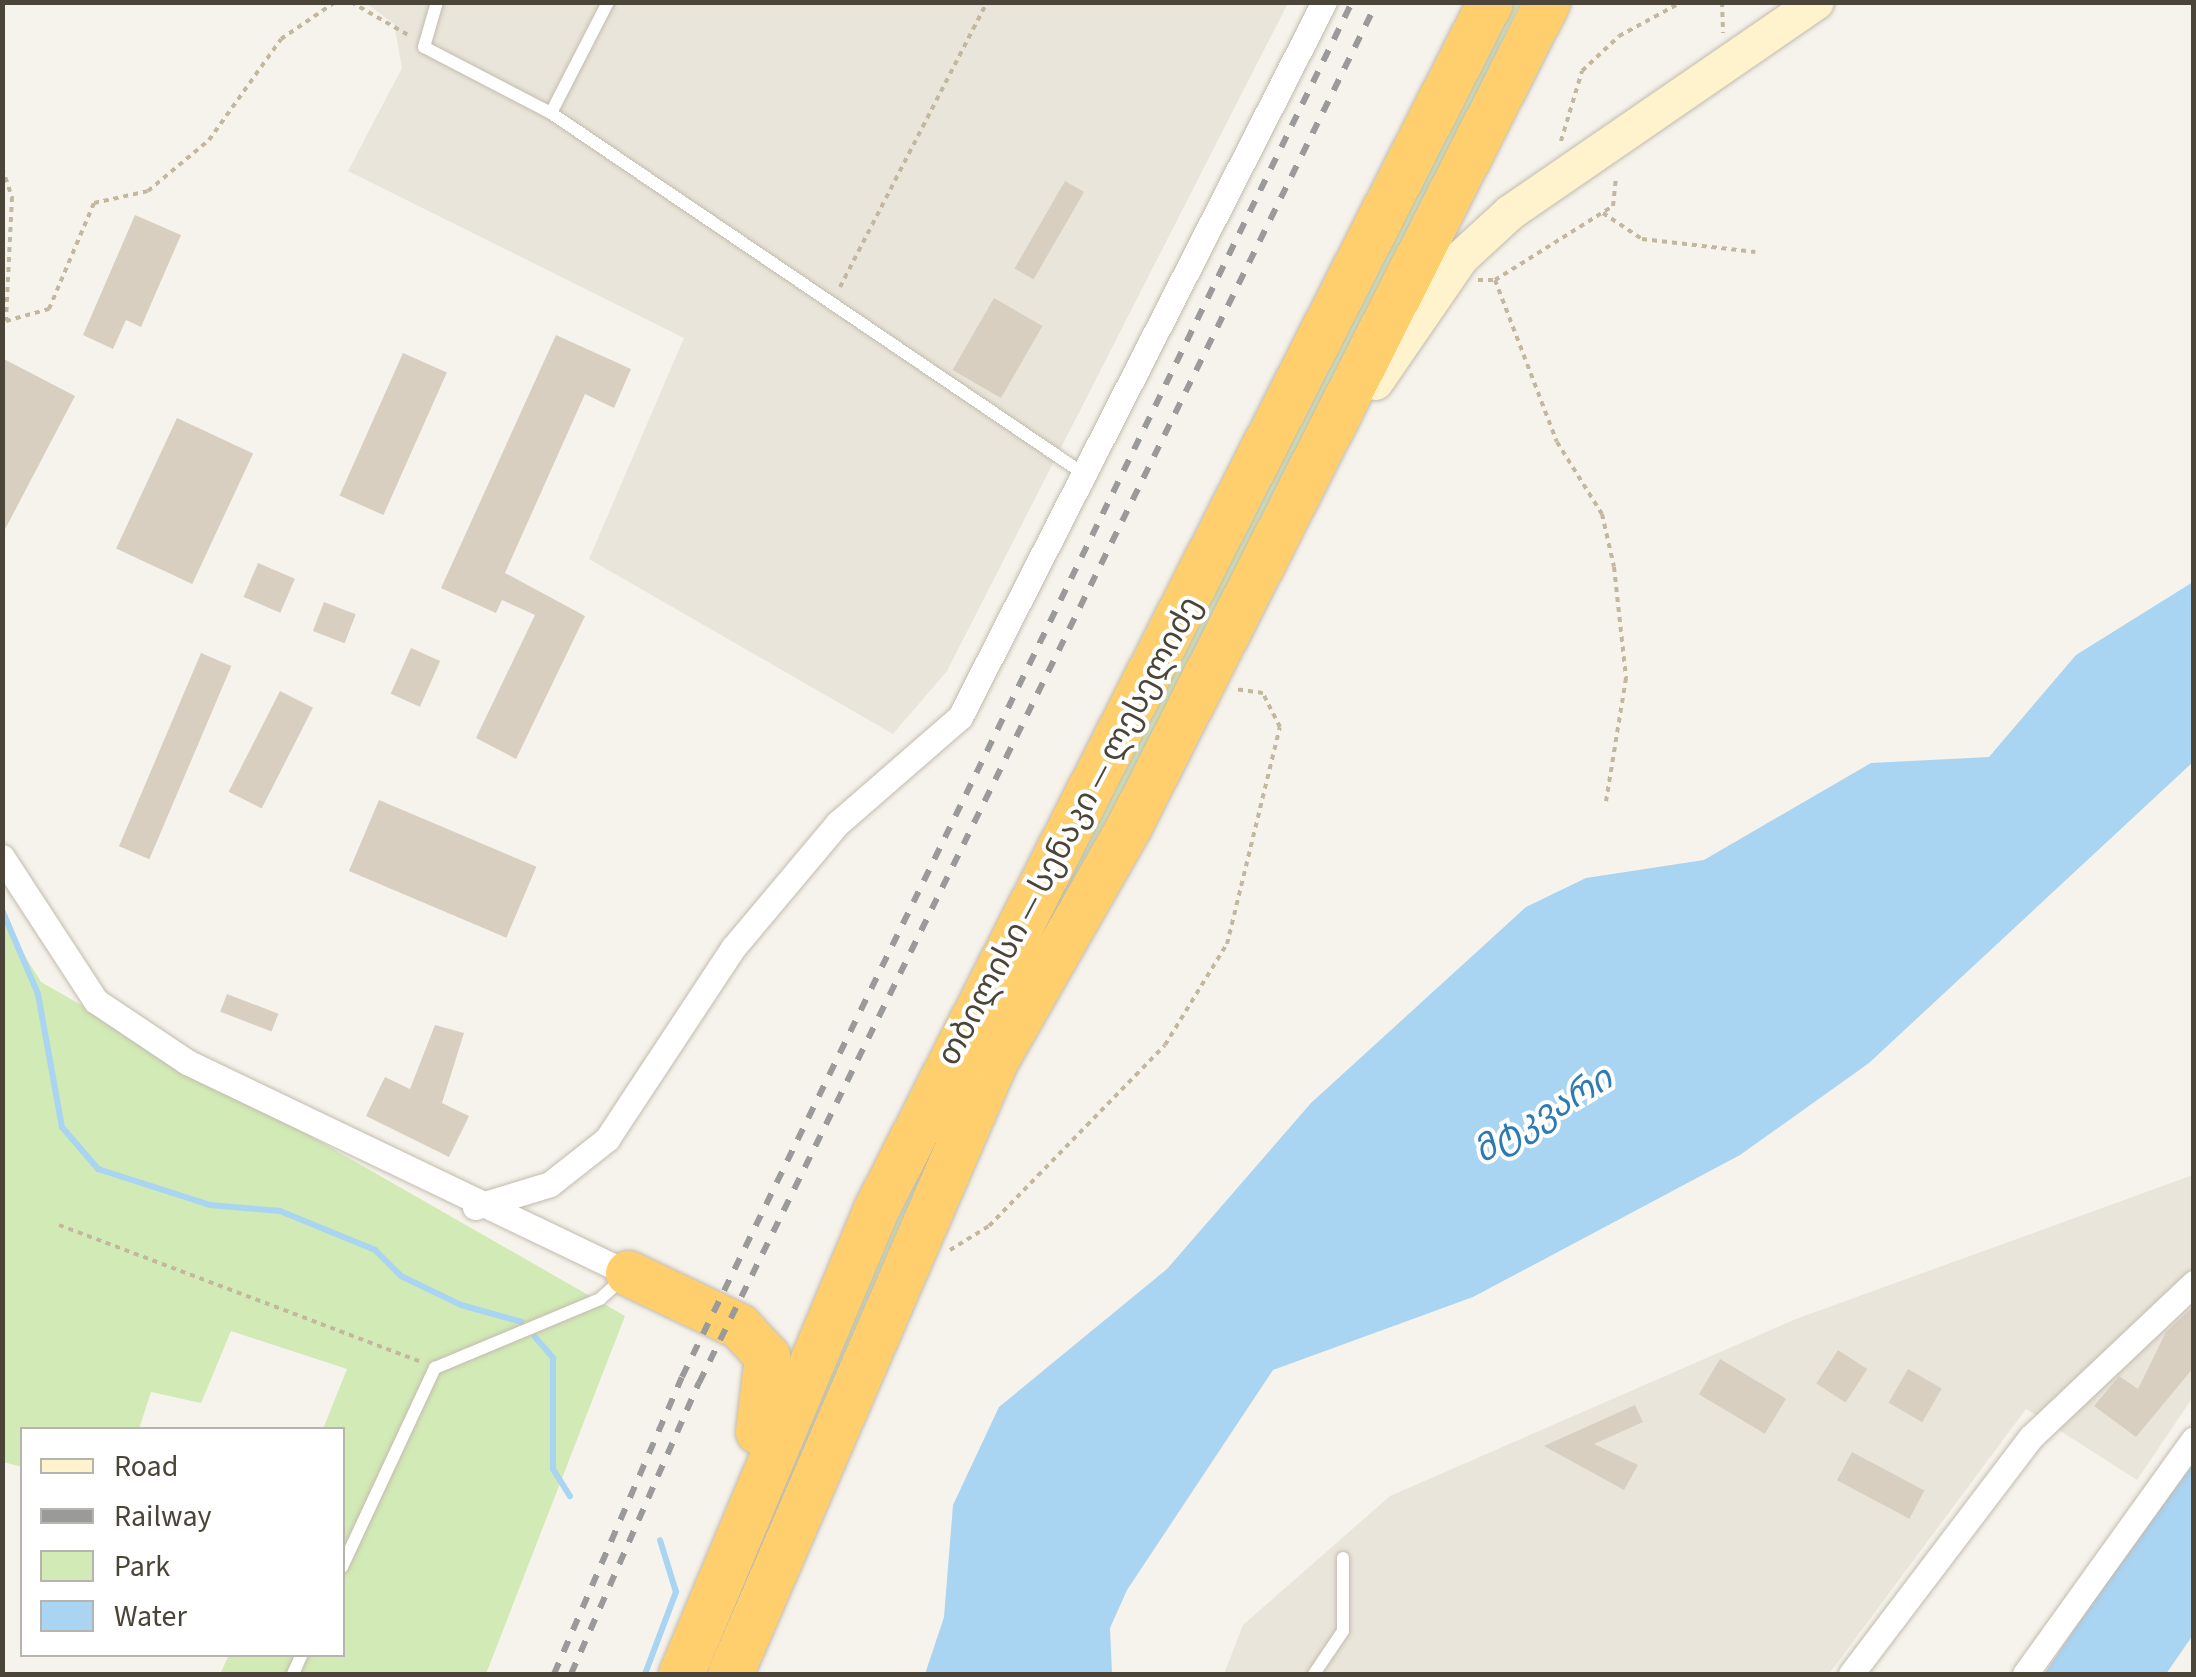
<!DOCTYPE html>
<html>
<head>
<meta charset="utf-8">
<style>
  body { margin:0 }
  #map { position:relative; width:2196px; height:1677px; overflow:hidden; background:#f6f3ec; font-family:"Source Sans 3","Noto Sans Georgian",sans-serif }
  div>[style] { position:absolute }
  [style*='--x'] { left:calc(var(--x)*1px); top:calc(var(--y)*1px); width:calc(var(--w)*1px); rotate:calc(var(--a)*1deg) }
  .residential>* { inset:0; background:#eae5da }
  .green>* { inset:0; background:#d2eab5 }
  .water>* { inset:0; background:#a9d4f2 }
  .stream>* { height:6px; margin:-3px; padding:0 3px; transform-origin:3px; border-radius:3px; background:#a9d4f2 }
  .building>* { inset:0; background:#d8cfc1; transform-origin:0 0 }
  .path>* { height:4px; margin-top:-2px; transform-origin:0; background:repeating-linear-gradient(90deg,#c4b79f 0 5px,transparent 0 10px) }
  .roads { filter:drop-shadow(0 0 2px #c2bbae) drop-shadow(0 0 2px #c2bbae) }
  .service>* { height:12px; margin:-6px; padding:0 6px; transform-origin:6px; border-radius:6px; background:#fff }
  .minor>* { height:25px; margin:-12.5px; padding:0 12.5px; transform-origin:12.5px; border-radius:12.5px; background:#fff }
  .secondary>* { height:35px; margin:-17.5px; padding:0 17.5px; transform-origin:17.5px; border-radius:17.5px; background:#fff3cd }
  .motorway>* { height:45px; margin:-22.5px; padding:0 22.5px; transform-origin:22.5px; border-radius:22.5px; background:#ffcf6e }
  .rail>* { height:6px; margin-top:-3px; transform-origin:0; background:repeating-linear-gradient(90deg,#9a9a9a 0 12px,transparent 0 24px) }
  span { translate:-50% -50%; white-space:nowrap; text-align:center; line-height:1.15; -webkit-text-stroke:8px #fff; paint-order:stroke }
  .street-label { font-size:32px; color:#4b4439 }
  .water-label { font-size:35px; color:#2e7ab2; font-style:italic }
  .frame { position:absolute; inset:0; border:5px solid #4b4439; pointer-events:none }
  .legend { position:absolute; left:20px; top:1427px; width:325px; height:230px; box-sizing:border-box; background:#fff; border:2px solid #b7b4b0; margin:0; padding:12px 18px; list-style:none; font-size:30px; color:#4b4439 }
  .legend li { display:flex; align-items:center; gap:20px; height:50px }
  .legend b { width:50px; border:2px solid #b7b4b0 }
</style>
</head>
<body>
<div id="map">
  <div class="residential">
    <div style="clip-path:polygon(366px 3px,1288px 3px,947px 671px,893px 734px,589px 559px,684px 338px,348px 171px,402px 68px,394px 24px)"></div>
    <div style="clip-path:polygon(2193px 1175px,2193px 1397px,2137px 1480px,2026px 1409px,1829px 1674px,1224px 1674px,1243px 1625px,1390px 1496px,1796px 1319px)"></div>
  </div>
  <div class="green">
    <div style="clip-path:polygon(1511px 3px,1520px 3px,719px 1674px,703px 1674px,877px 1253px)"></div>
    <div style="clip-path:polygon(2px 919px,41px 982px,625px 1316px,486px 1674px,220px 1674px,229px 1655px,342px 1654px,342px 1430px,323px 1429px,347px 1369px,231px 1331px,201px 1403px,151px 1392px,139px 1429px,22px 1430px,22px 1467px,3px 1462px)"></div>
  </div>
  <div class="water">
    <div style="clip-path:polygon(2193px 582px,2193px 762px,1869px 1063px,1740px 1155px,1473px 1297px,1273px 1370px,1127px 1590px,1110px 1628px,1112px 1674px,925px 1674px,944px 1617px,953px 1505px,999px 1407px,1167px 1269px,1311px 1103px,1526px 907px,1586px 878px,1704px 860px,1871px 763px,1989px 757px,2076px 655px)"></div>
    <div style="clip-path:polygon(2193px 1455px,2193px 1635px,2166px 1674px,2044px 1674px)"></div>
  </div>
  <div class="stream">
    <div style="--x:2;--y:910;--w:91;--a:66.8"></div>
    <div style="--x:38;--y:994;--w:135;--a:79.8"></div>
    <div style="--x:62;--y:1127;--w:55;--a:49.4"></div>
    <div style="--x:98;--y:1169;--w:118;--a:17.8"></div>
    <div style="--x:210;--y:1205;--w:70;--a:4.9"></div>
    <div style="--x:280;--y:1211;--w:103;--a:22.3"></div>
    <div style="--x:375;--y:1250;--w:37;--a:45"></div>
    <div style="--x:401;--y:1276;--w:67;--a:25.8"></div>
    <div style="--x:461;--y:1305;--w:63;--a:15.6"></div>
    <div style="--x:535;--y:1337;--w:28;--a:49"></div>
    <div style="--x:553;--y:1358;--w:111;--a:90"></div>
    <div style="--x:553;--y:1469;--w:32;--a:58"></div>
    <div style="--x:645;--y:1674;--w:88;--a:-69.3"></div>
    <div style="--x:676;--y:1592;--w:54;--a:-107.1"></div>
  </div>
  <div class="building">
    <div style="left:1065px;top:181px;width:22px;height:101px;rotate:30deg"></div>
    <div style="clip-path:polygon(135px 215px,181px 235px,141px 327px,126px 320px,113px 349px,83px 335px)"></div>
    <div style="left:994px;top:298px;width:56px;height:83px;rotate:30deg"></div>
    <div style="clip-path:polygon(556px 335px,631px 369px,614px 408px,585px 394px,505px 573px,585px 616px,516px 759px,476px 738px,535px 615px,502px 600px,496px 613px,441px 588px)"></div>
    <div style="left:403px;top:353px;width:48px;height:156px;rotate:24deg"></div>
    <div style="clip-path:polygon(2px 358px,75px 396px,2px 535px)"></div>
    <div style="left:177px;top:418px;width:84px;height:144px;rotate:25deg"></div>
    <div style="left:258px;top:563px;width:40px;height:37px;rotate:23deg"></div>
    <div style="left:324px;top:602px;width:34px;height:31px;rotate:21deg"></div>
    <div style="left:411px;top:648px;width:32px;height:50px;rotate:24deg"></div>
    <div style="left:201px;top:653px;width:33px;height:210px;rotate:23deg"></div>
    <div style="left:280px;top:691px;width:37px;height:113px;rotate:27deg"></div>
    <div style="left:379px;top:800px;width:171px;height:77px;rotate:23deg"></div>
    <div style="left:227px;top:994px;width:55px;height:19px;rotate:21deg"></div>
    <div style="clip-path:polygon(435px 1025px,464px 1033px,442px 1103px,469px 1116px,449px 1157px,366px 1116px,385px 1077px,410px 1089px)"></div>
    <div style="clip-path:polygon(2194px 1306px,2194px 1367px,2136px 1437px,2094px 1406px,2119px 1376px,2138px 1389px,2166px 1332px)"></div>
    <div style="left:1838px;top:1350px;width:35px;height:40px;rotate:33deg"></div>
    <div style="left:1720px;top:1359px;width:77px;height:41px;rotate:31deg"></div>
    <div style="left:1908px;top:1369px;width:39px;height:39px;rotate:30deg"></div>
    <div style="clip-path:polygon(1635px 1405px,1643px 1422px,1594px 1444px,1638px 1465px,1624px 1490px,1544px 1446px)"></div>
    <div style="left:1852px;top:1452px;width:82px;height:32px;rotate:28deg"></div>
  </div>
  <div class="path">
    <div style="--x:351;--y:2;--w:66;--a:30.1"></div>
    <div style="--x:1722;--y:2;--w:31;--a:88"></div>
    <div style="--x:1561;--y:141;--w:73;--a:-73.3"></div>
    <div style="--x:1582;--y:71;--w:51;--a:-43.4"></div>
    <div style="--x:1619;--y:36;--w:72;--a:-28.4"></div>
    <div style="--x:2;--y:168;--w:31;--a:71"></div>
    <div style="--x:12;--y:197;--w:124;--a:92.8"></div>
    <div style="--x:6;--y:321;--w:45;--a:-15.6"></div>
    <div style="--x:49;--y:309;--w:115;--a:-67"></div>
    <div style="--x:94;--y:203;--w:55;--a:-12.5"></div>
    <div style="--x:148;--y:191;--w:80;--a:-39.9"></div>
    <div style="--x:209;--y:140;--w:124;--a:-54.5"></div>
    <div style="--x:281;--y:39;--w:65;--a:-34.4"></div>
    <div style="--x:1603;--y:213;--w:47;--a:33.7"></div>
    <div style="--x:1642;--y:239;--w:114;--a:6.6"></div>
    <div style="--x:1478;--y:280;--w:17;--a:0"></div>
    <div style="--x:1495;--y:280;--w:139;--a:-32.1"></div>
    <div style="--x:1613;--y:206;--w:30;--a:-84"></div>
    <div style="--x:1495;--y:280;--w:173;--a:69.1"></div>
    <div style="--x:1557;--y:442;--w:85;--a:58"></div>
    <div style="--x:1602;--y:514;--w:54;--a:77.2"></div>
    <div style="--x:1614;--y:567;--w:112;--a:83.8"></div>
    <div style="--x:1626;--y:678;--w:125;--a:99.2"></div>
    <div style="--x:840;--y:287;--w:321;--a:-62.7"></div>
    <div style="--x:59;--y:1225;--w:385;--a:20.7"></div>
    <div style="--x:950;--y:1250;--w:46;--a:-31.6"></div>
    <div style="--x:989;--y:1226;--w:252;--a:-45.8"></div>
    <div style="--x:1165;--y:1045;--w:119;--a:-58.5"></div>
    <div style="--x:1227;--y:944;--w:223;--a:-76.3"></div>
    <div style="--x:1280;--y:727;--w:38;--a:-117"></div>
    <div style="--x:1263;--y:693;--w:27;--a:-172"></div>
  </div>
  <div class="roads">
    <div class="service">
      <div style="--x:437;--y:2;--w:47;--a:106.1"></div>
      <div style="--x:424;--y:47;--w:143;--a:27.5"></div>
      <div style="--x:551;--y:113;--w:644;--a:34.11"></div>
      <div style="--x:551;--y:113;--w:125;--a:-62.8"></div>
      <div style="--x:342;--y:1567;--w:220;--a:-65"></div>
      <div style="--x:435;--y:1368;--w:179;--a:-22.7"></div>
      <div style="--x:600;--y:1299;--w:31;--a:-42"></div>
      <div style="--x:293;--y:1674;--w:22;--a:-66"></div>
      <div style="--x:1314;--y:1674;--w:52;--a:-56"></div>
      <div style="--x:1343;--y:1631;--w:73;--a:-90"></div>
    </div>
    <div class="minor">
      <div style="--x:2;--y:857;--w:172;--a:56.9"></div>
      <div style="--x:96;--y:1001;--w:110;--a:33.8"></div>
      <div style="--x:187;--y:1062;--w:489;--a:25.6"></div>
      <div style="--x:475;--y:1207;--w:78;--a:-17"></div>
      <div style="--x:550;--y:1184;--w:73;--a:-38.3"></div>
      <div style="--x:607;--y:1139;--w:229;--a:-56.6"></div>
      <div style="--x:733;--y:948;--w:163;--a:-50"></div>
      <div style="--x:838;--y:823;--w:162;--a:-41"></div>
      <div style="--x:960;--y:717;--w:802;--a:-63.02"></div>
      <div style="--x:1851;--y:1674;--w:298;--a:-52.8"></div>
      <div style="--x:2031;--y:1437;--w:224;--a:-43.4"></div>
      <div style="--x:2025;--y:1674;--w:289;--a:-54.3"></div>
    </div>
    <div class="secondary">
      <div style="--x:1375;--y:382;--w:152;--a:-55.5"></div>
      <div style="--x:1461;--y:257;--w:67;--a:-42.6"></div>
      <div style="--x:1510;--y:212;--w:371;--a:-34.5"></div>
    </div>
    <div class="motorway">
      <div style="--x:628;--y:1273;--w:123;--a:25.5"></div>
      <div style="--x:739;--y:1326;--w:41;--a:47"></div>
      <div style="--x:767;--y:1356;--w:76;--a:96.8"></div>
      <div style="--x:681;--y:1674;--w:504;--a:-67.25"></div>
      <div style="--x:876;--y:1209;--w:1354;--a:-63.04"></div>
      <div style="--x:730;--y:1674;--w:668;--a:-66.62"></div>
      <div style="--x:995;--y:1061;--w:271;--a:-60.3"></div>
      <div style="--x:1129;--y:826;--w:924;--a:-63.1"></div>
    </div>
  </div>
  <div class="rail">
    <div style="--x:554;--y:1674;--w:323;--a:-66.7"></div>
    <div style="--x:682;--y:1377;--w:1530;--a:-64.02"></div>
    <div style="--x:571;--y:1674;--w:318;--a:-66.3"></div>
    <div style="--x:699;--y:1383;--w:1538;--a:-63.85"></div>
  </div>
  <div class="street-label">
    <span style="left:1070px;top:831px;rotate:-62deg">თბილისი — სენაკი — ლესელიძე</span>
  </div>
  <div class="water-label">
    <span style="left:1543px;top:1115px;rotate:-31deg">მტკვარი</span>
  </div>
  <div class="frame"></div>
  <ul class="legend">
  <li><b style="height:12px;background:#fff3cd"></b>Road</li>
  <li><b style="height:12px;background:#9a9a9a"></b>Railway</li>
  <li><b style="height:28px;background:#d2eab5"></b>Park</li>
  <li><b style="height:28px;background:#a9d4f2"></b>Water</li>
  </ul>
</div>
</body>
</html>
